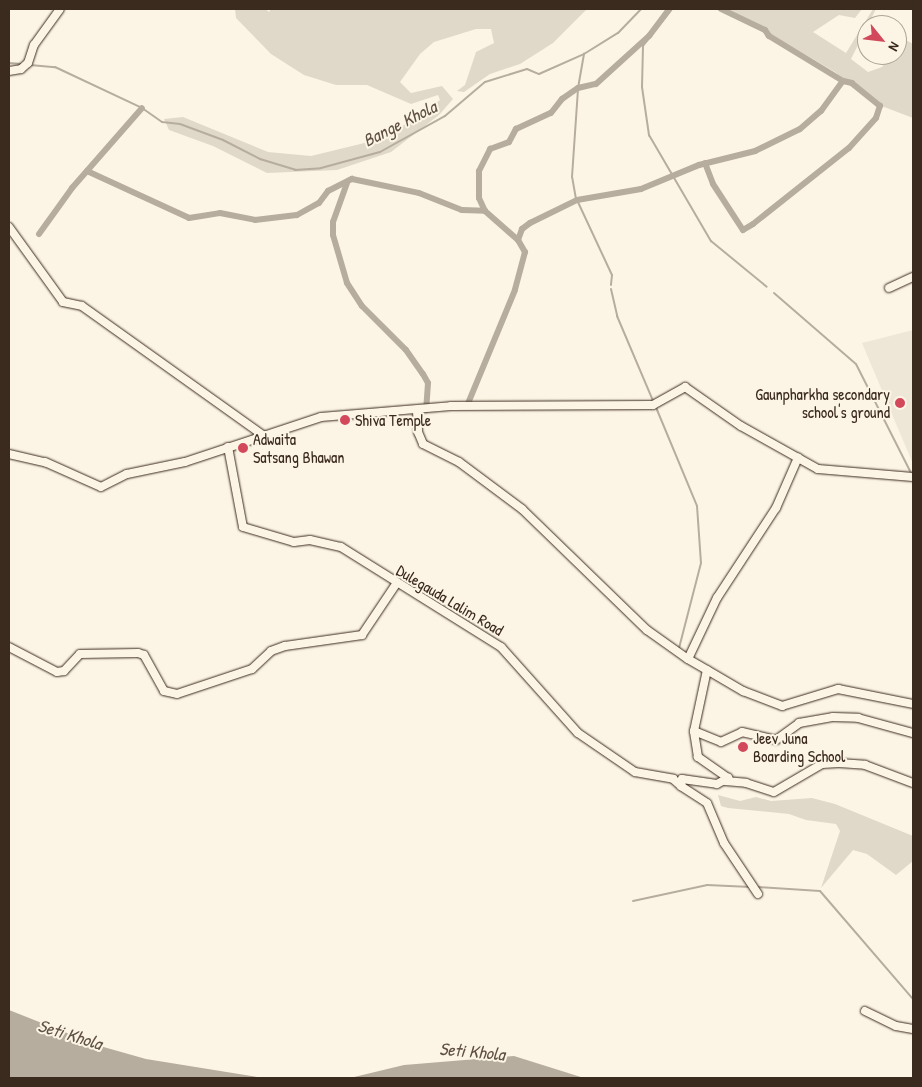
<!DOCTYPE html>
<html>
<head>
<meta charset="utf-8">
<style>
  body { margin:0 }
  #map { position:relative; width:922px; height:1087px; overflow:hidden; background:#fcf5e5; font-family:"Patrick Hand",sans-serif }
  div>[style] { position:absolute }
  [style*='--x'] { left:calc(var(--x)*1px); top:calc(var(--y)*1px); width:calc(var(--w)*1px); rotate:calc(var(--a)*1deg) }
  .built>* { inset:0; background:#eee6d6 }
  .green>* { inset:0; background:#e0d8c8 }
  .water>* { inset:0; background:#b7ad9e }
  .stream>* { height:2px; margin:-1px; padding:0 1px; transform-origin:1px; border-radius:1px; background:#b7ad9e }
  .canal>* { height:6px; margin:-3px; padding:0 3px; transform-origin:3px; border-radius:3px; background:#b7ad9e }
  .roads { filter:drop-shadow(0 0 1px #3b2a1e) drop-shadow(0 0 1px #3b2a1e) }
  .minor>* { height:8px; margin:-4px; padding:0 4px; transform-origin:4px; border-radius:4px; background:#fcf5e5 }
  .dots>* { width:14px; height:14px; translate:-50% -50%; box-sizing:border-box; border:2px solid #fcf5e5; border-radius:50% }
  span { translate:-50% -50%; white-space:nowrap; text-align:center; line-height:1.15; -webkit-text-stroke:4px #fcf5e5; paint-order:stroke }
  .poi-label { font-size:16px; color:#3b2a1e }
  .right { translate:-100% -50%; text-align:right }
  .left { translate:0 -50%; text-align:left }
  .street-label { font-size:16px; color:#3b2a1e }
  .water-label { font-size:18px; color:#605144; font-style:italic }
  .frame { position:absolute; inset:0; border:10px solid #3b2a1e; pointer-events:none }
  .north { position:absolute; left:857px; top:15px; width:50px; height:50px; box-sizing:border-box; background:#fcf5e5; border:1px solid #afa495; border-radius:50%; rotate:119deg; font-size:14px; font-weight:700; line-height:20px; text-align:center; color:#3b2a1e }
  .north::after { content:''; display:block; margin:auto; width:18px; height:22px; background:#d1495b; clip-path:polygon(50% 0,100% 100%,50% 72%,0 100%) }
</style>
</head>
<body>
<div id="map">
  <div class="built">
    <div style="clip-path:polygon(913px 330px,913px 464px,862px 343px)"></div>
  </div>
  <div class="green">
    <div style="clip-path:polygon(235px 9px,266px 9px,269px 12px,271px 9px,587px 9px,553px 43px,520px 64px,490px 74px,464px 92px,457px 91px,465px 85px,476px 52px,494px 43px,491px 29px,476px 29px,434px 42px,420px 54px,400px 82px,411px 93px,442px 86px,453px 99px,439px 115px,391px 152px,337px 170px,267px 173px,213px 146px,169px 130px,164px 119px,183px 117px,268px 152px,311px 156px,385px 138px,440px 100px,438px 95px,411px 104px,367px 85px,336px 85px,304px 75px,271px 54px,236px 18px)"></div>
    <div style="clip-path:polygon(728px 9px,862px 9px,855px 18px,839px 15px,813px 32px,846px 53px,873px 9px,876px 9px,851px 59px,868px 72px,882px 67px,891px 55px,897px 55px,897px 35px,913px 44px,913px 118px,879px 105px,835px 72px)"></div>
    <div style="clip-path:polygon(718px 795px,740px 801px,756px 797px,771px 801px,812px 798px,835px 804px,913px 836px,913px 861px,896px 875px,867px 854px,853px 850px,821px 888px,840px 831px,836px 824px,806px 820px,789px 814px,728px 808px,721px 806px)"></div>
  </div>
  <div class="water">
    <div style="clip-path:polygon(9px 1010px,100px 1046px,146px 1059px,264px 1078px,9px 1078px)"></div>
    <div style="clip-path:polygon(514px 1056px,584px 1078px,350px 1078px,404px 1065px)"></div>
  </div>
  <div class="stream">
    <div style="--x:672;--y:9;--w:47;--a:128.1"></div>
    <div style="--x:643;--y:46;--w:41;--a:91.4"></div>
    <div style="--x:642;--y:87;--w:49;--a:81.7"></div>
    <div style="--x:649;--y:135;--w:123;--a:59.7"></div>
    <div style="--x:711;--y:241;--w:72;--a:39.4"></div>
    <div style="--x:9;--y:63;--w:13;--a:4"></div>
    <div style="--x:30;--y:65;--w:25;--a:5"></div>
    <div style="--x:55;--y:67;--w:96;--a:25.2"></div>
    <div style="--x:142;--y:108;--w:24;--a:35"></div>
    <div style="--x:162;--y:122;--w:18;--a:6"></div>
    <div style="--x:180;--y:124;--w:46;--a:20.4"></div>
    <div style="--x:223;--y:140;--w:42;--a:27.2"></div>
    <div style="--x:260;--y:159;--w:37;--a:17"></div>
    <div style="--x:295;--y:170;--w:26;--a:-4"></div>
    <div style="--x:321;--y:168;--w:61;--a:-15.2"></div>
    <div style="--x:380;--y:152;--w:74;--a:-29"></div>
    <div style="--x:445;--y:116;--w:52;--a:-40.4"></div>
    <div style="--x:485;--y:82;--w:44;--a:-17.2"></div>
    <div style="--x:527;--y:69;--w:13;--a:23"></div>
    <div style="--x:539;--y:74;--w:49;--a:-24"></div>
    <div style="--x:584;--y:54;--w:40;--a:-32"></div>
    <div style="--x:618;--y:33;--w:33;--a:-46"></div>
    <div style="--x:576;--y:199;--w:22;--a:-100"></div>
    <div style="--x:572;--y:177;--w:89;--a:-86.1"></div>
    <div style="--x:578;--y:88;--w:35;--a:-80"></div>
    <div style="--x:577;--y:200;--w:83;--a:65"></div>
    <div style="--x:612;--y:275;--w:10;--a:96"></div>
    <div style="--x:611;--y:289;--w:28;--a:77"></div>
    <div style="--x:617;--y:316;--w:92;--a:67"></div>
    <div style="--x:774;--y:293;--w:108;--a:40.9"></div>
    <div style="--x:856;--y:364;--w:124;--a:63.2"></div>
    <div style="--x:655;--y:405;--w:109;--a:67.4"></div>
    <div style="--x:697;--y:506;--w:57;--a:86"></div>
    <div style="--x:701;--y:563;--w:88;--a:104.5"></div>
    <div style="--x:758;--y:887;--w:62;--a:3.7"></div>
    <div style="--x:820;--y:891;--w:143;--a:49.3"></div>
    <div style="--x:633;--y:901;--w:76;--a:-12.2"></div>
    <div style="--x:707;--y:885;--w:44;--a:2.6"></div>
  </div>
  <div class="canal">
    <div style="--x:705;--y:163;--w:22;--a:69"></div>
    <div style="--x:713;--y:184;--w:55;--a:56.9"></div>
    <div style="--x:743;--y:230;--w:12;--a:-31"></div>
    <div style="--x:753;--y:224;--w:122;--a:-38.4"></div>
    <div style="--x:849;--y:148;--w:40;--a:-48"></div>
    <div style="--x:876;--y:118;--w:13;--a:-72"></div>
    <div style="--x:880;--y:106;--w:36;--a:-141"></div>
    <div style="--x:852;--y:83;--w:9;--a:-167"></div>
    <div style="--x:87;--y:171;--w:112;--a:24.7"></div>
    <div style="--x:189;--y:218;--w:31;--a:-9"></div>
    <div style="--x:220;--y:213;--w:36;--a:11"></div>
    <div style="--x:255;--y:220;--w:42;--a:-6.8"></div>
    <div style="--x:297;--y:215;--w:25;--a:-29"></div>
    <div style="--x:319;--y:203;--w:15;--a:-53"></div>
    <div style="--x:328;--y:191;--w:27;--a:-27"></div>
    <div style="--x:352;--y:179;--w:68;--a:11.8"></div>
    <div style="--x:419;--y:193;--w:46;--a:21.6"></div>
    <div style="--x:462;--y:210;--w:23;--a:2"></div>
    <div style="--x:485;--y:211;--w:44;--a:41.3"></div>
    <div style="--x:518;--y:240;--w:14;--a:60"></div>
    <div style="--x:525;--y:252;--w:39;--a:105"></div>
    <div style="--x:515;--y:290;--w:126;--a:112.5"></div>
    <div style="--x:347;--y:183;--w:41;--a:109.7"></div>
    <div style="--x:333;--y:222;--w:13;--a:90"></div>
    <div style="--x:333;--y:235;--w:50;--a:73.7"></div>
    <div style="--x:347;--y:283;--w:27;--a:57"></div>
    <div style="--x:362;--y:306;--w:62;--a:45"></div>
    <div style="--x:406;--y:350;--w:29;--a:55"></div>
    <div style="--x:423;--y:374;--w:10;--a:61"></div>
    <div style="--x:428;--y:383;--w:27;--a:94"></div>
    <div style="--x:485;--y:211;--w:14;--a:-115"></div>
    <div style="--x:479;--y:198;--w:27;--a:-90"></div>
    <div style="--x:479;--y:171;--w:25;--a:-63"></div>
    <div style="--x:490;--y:149;--w:20;--a:-20"></div>
    <div style="--x:509;--y:142;--w:15;--a:-62"></div>
    <div style="--x:516;--y:129;--w:38;--a:-25"></div>
    <div style="--x:551;--y:113;--w:18;--a:-52"></div>
    <div style="--x:562;--y:99;--w:19;--a:-35"></div>
    <div style="--x:578;--y:88;--w:18;--a:-13"></div>
    <div style="--x:596;--y:84;--w:72;--a:-42.2"></div>
    <div style="--x:649;--y:36;--w:34;--a:-53"></div>
    <div style="--x:39;--y:234;--w:57;--a:-54.3"></div>
    <div style="--x:72;--y:188;--w:106;--a:-48.8"></div>
    <div style="--x:518;--y:240;--w:12;--a:-70"></div>
    <div style="--x:522;--y:229;--w:10;--a:-37"></div>
    <div style="--x:530;--y:223;--w:52;--a:-26.1"></div>
    <div style="--x:577;--y:200;--w:65;--a:-9.8"></div>
    <div style="--x:641;--y:189;--w:63;--a:-22.5"></div>
    <div style="--x:699;--y:165;--w:58;--a:-14"></div>
    <div style="--x:755;--y:151;--w:50;--a:-26.1"></div>
    <div style="--x:800;--y:129;--w:28;--a:-41"></div>
    <div style="--x:821;--y:111;--w:37;--a:-54"></div>
    <div style="--x:843;--y:81;--w:87;--a:-148.7"></div>
    <div style="--x:769;--y:36;--w:7;--a:-124"></div>
    <div style="--x:765;--y:30;--w:49;--a:-154.5"></div>
  </div>
  <div class="roads">
    <div class="minor">
      <div style="--x:9;--y:71;--w:12;--a:-9"></div>
      <div style="--x:21;--y:69;--w:9;--a:-41"></div>
      <div style="--x:28;--y:63;--w:19;--a:-72"></div>
      <div style="--x:34;--y:45;--w:44;--a:-54.2"></div>
      <div style="--x:9;--y:227;--w:92;--a:54.2"></div>
      <div style="--x:63;--y:302;--w:19;--a:12"></div>
      <div style="--x:82;--y:306;--w:224;--a:35.5"></div>
      <div style="--x:889;--y:288;--w:26;--a:-25"></div>
      <div style="--x:417;--y:411;--w:21;--a:87"></div>
      <div style="--x:418;--y:432;--w:13;--a:67"></div>
      <div style="--x:423;--y:444;--w:40;--a:26.6"></div>
      <div style="--x:459;--y:462;--w:79;--a:36.7"></div>
      <div style="--x:522;--y:509;--w:174;--a:44.1"></div>
      <div style="--x:647;--y:630;--w:50;--a:35.3"></div>
      <div style="--x:228;--y:447;--w:81;--a:79.4"></div>
      <div style="--x:243;--y:527;--w:53;--a:16.4"></div>
      <div style="--x:294;--y:542;--w:16;--a:-7"></div>
      <div style="--x:310;--y:540;--w:32;--a:13"></div>
      <div style="--x:341;--y:547;--w:189;--a:32"></div>
      <div style="--x:501;--y:647;--w:115;--a:48.2"></div>
      <div style="--x:578;--y:733;--w:69;--a:34.4"></div>
      <div style="--x:635;--y:772;--w:39;--a:10"></div>
      <div style="--x:673;--y:779;--w:11;--a:41"></div>
      <div style="--x:9;--y:454;--w:37;--a:13"></div>
      <div style="--x:45;--y:462;--w:61;--a:24.1"></div>
      <div style="--x:101;--y:487;--w:29;--a:-27"></div>
      <div style="--x:127;--y:474;--w:59;--a:-11.7"></div>
      <div style="--x:185;--y:462;--w:143;--a:-18.3"></div>
      <div style="--x:321;--y:417;--w:130;--a:-4.8"></div>
      <div style="--x:451;--y:406;--w:202;--a:-0.3"></div>
      <div style="--x:653;--y:405;--w:37;--a:-29"></div>
      <div style="--x:685;--y:387;--w:68;--a:34.9"></div>
      <div style="--x:741;--y:426;--w:88;--a:29.2"></div>
      <div style="--x:818;--y:469;--w:95;--a:4.8"></div>
      <div style="--x:9;--y:647;--w:54;--a:27.5"></div>
      <div style="--x:57;--y:672;--w:7;--a:-8"></div>
      <div style="--x:64;--y:671;--w:23;--a:-47"></div>
      <div style="--x:80;--y:654;--w:58;--a:-1"></div>
      <div style="--x:138;--y:653;--w:6;--a:18"></div>
      <div style="--x:144;--y:655;--w:41;--a:60.9"></div>
      <div style="--x:164;--y:691;--w:13;--a:13"></div>
      <div style="--x:177;--y:694;--w:79;--a:-18.4"></div>
      <div style="--x:252;--y:669;--w:26;--a:-43"></div>
      <div style="--x:271;--y:651;--w:15;--a:-20"></div>
      <div style="--x:285;--y:646;--w:78;--a:-8.1"></div>
      <div style="--x:362;--y:635;--w:61;--a:-56.3"></div>
      <div style="--x:707;--y:670;--w:42;--a:30.3"></div>
      <div style="--x:743;--y:691;--w:42;--a:21"></div>
      <div style="--x:782;--y:706;--w:59;--a:-16.9"></div>
      <div style="--x:838;--y:689;--w:76;--a:11.3"></div>
      <div style="--x:694;--y:731;--w:29;--a:22"></div>
      <div style="--x:721;--y:742;--w:23;--a:-25"></div>
      <div style="--x:742;--y:732;--w:35;--a:13"></div>
      <div style="--x:776;--y:740;--w:29;--a:-36"></div>
      <div style="--x:799;--y:723;--w:35;--a:-10"></div>
      <div style="--x:833;--y:717;--w:25;--a:2"></div>
      <div style="--x:858;--y:718;--w:57;--a:15.3"></div>
      <div style="--x:725;--y:781;--w:21;--a:5"></div>
      <div style="--x:746;--y:783;--w:29;--a:18"></div>
      <div style="--x:774;--y:792;--w:56;--a:-30.3"></div>
      <div style="--x:822;--y:764;--w:17;--a:-3"></div>
      <div style="--x:839;--y:763;--w:26;--a:4"></div>
      <div style="--x:865;--y:765;--w:51;--a:20.6"></div>
      <div style="--x:758;--y:894;--w:61;--a:-123.7"></div>
      <div style="--x:724;--y:843;--w:43;--a:-113"></div>
      <div style="--x:707;--y:803;--w:31;--a:-147"></div>
      <div style="--x:681;--y:786;--w:7;--a:-82"></div>
      <div style="--x:682;--y:779;--w:35;--a:8"></div>
      <div style="--x:717;--y:784;--w:13;--a:-29"></div>
      <div style="--x:728;--y:778;--w:37;--a:-145"></div>
      <div style="--x:698;--y:757;--w:26;--a:-99"></div>
      <div style="--x:694;--y:731;--w:62;--a:-78"></div>
      <div style="--x:707;--y:670;--w:22;--a:-150"></div>
      <div style="--x:688;--y:659;--w:68;--a:-64.6"></div>
      <div style="--x:717;--y:598;--w:108;--a:-56.8"></div>
      <div style="--x:776;--y:508;--w:55;--a:-66.3"></div>
      <div style="--x:865;--y:1011;--w:34;--a:26"></div>
      <div style="--x:896;--y:1026;--w:17;--a:10"></div>
    </div>
  </div>
  <div class="dots">
    <div style="left:900px;top:403px;background:#d1495b"></div>
    <div style="left:345px;top:420px;background:#d1495b"></div>
    <div style="left:243px;top:448px;background:#d1495b"></div>
    <div style="left:743px;top:747px;background:#d1495b"></div>
  </div>
  <div class="poi-label">
    <span class="right" style="left:890px;top:403px">Gaunpharkha secondary<br>school's ground</span>
    <span class="left" style="left:355px;top:420px">Shiva Temple</span>
    <span class="left" style="left:253px;top:448px">Adwaita<br>Satsang Bhawan</span>
    <span class="left" style="left:753px;top:747px">Jeev Juna<br>Boarding School</span>
  </div>
  <div class="street-label">
    <span style="left:450px;top:600px;rotate:31deg">Dulegauda Lalim Road</span>
  </div>
  <div class="water-label">
    <span style="left:400px;top:124px;rotate:-27deg">Bange Khola</span>
    <span style="left:70px;top:1035px;rotate:17deg">Seti Khola</span>
    <span style="left:472px;top:1052px;rotate:5deg">Seti Khola</span>
  </div>
  <div class="frame"></div>
  <div class="north">N</div>
</div>
</body>
</html>
